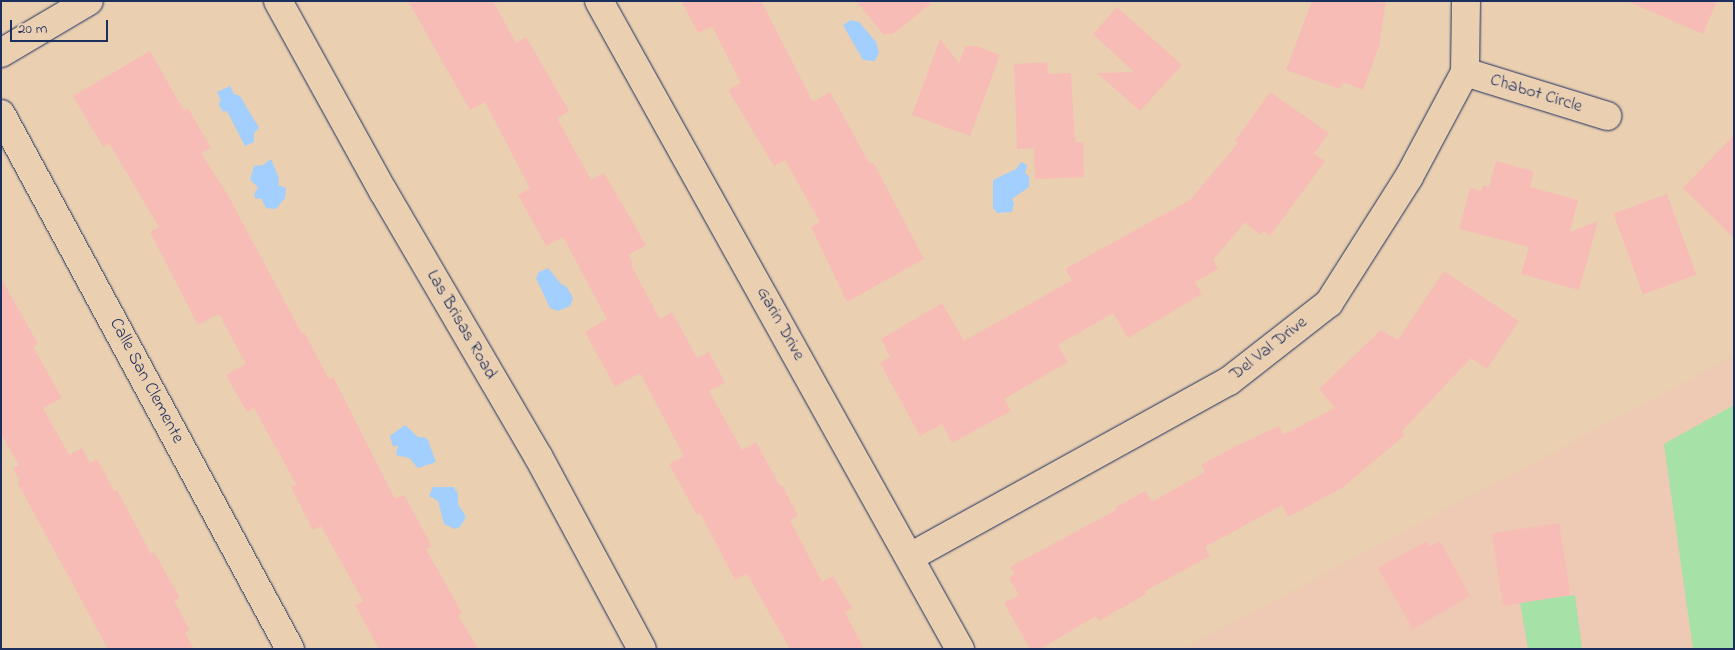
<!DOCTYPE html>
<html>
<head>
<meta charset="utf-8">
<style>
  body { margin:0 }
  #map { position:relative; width:1735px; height:650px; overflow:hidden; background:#eacfb1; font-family:"Indie Flower",sans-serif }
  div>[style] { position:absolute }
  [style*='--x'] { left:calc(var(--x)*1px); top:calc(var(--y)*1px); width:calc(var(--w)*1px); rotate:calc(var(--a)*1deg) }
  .built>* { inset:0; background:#eec9b3 }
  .green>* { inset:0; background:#a6e1a7 }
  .water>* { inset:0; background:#a2cffd }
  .building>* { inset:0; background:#f8bcb7; transform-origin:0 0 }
  .roads { filter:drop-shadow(0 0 1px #1b2f5e) drop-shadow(0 0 1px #1b2f5e) }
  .minor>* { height:28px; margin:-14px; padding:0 14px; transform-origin:14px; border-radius:14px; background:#eacfb1 }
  span { translate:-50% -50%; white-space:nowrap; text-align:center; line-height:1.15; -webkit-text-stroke:5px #eacfb1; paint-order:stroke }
  .street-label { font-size:18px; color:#1b2f5e }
  .frame { position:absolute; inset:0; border:2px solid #1b2f5e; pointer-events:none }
  .scale { position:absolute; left:10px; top:20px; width:98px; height:22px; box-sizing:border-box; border:2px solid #1b2f5e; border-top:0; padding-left:6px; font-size:15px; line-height:18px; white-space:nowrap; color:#1b2f5e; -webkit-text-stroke:4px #eacfb1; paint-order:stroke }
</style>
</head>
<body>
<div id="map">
  <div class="built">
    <div style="clip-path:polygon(1734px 356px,1734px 649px,1183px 649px)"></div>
  </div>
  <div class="green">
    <div style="clip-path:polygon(1734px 405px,1734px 649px,1693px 649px,1664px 444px)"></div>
    <div style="clip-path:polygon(1575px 595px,1582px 649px,1528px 649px,1520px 602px)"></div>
  </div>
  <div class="water">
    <div style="clip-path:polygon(851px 20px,859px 22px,876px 42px,879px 52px,875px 61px,863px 60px,843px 25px)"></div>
    <div style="clip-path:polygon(230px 86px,234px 94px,240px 96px,259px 128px,254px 133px,254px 142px,245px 146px,227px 111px,223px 112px,218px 103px,221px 101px,217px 92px)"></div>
    <div style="clip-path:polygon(271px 159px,279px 178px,278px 185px,286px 188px,285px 198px,276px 209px,266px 208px,261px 198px,256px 199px,254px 195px,258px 187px,250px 180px,254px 166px,263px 165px)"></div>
    <div style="clip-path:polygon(1021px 162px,1027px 165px,1025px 173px,1029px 176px,1029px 187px,1012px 199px,1014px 203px,1012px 212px,997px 213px,993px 208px,993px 180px,1016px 169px)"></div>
    <div style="clip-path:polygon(548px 268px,561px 284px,567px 287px,573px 298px,570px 306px,558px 311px,550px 308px,536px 278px,539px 272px)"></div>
    <div style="clip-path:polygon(405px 425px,418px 437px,427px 438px,436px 462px,418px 468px,409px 458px,396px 455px,398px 445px,393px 447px,390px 436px)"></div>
    <div style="clip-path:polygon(433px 487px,454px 487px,458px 494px,458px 504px,466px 517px,460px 527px,455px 529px,444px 524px,438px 501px,429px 496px)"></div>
  </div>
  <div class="building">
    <div style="clip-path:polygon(408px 1px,493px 1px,516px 43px,526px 37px,569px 111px,557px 118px,591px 180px,604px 173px,646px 245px,628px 255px,633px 264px,631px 265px,660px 319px,672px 312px,697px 358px,709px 352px,725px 383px,709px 391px,742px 450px,756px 442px,780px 486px,782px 485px,798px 516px,790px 520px,822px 582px,833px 576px,852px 608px,845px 612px,864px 649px,790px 649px,747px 574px,735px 580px,700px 513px,697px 515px,669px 464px,684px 456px,640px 373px,615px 387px,585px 332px,607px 319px,563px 237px,546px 246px,518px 195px,530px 188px,485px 102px,470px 110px)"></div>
    <div style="clip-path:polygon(681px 1px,761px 1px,813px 102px,830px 92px,870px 164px,873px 162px,924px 259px,847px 302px,811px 227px,820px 222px,785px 160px,774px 166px,728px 90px,741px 83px,712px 26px,698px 33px)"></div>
    <div style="clip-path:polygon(856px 1px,934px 1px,893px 34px,883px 34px)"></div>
    <div style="clip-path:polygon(1312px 1px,1386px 1px,1379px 46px,1363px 90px,1343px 82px,1340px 89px,1286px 70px)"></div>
    <div style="clip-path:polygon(1627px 1px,1717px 1px,1703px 34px)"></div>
    <div style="clip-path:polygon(1117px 7px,1182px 65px,1140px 111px,1097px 73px,1134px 72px,1093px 34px)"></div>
    <div style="clip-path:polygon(940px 39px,959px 63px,965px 46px,976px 46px,1000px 55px,970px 136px,912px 115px)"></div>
    <div style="clip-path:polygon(150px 51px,184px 111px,188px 108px,211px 148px,201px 153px,229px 197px,302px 334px,304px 332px,329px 379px,333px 377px,395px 499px,404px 495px,432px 546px,426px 549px,462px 613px,458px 615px,478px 649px,379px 649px,355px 605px,363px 601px,321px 526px,313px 530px,291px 487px,296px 484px,254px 408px,247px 412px,226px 375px,246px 364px,219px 314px,198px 325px,150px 232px,159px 227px,109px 143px,103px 147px,73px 96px)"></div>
    <div style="clip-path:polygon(1047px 62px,1048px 74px,1071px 73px,1075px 142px,1083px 142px,1084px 177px,1035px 179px,1034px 148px,1017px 149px,1014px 64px)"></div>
    <div style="clip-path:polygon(1270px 92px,1329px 133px,1314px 154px,1325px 161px,1270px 236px,1264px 231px,1260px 235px,1245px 222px,1213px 260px,1218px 269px,1195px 282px,1202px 294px,1128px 338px,1113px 313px,1058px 345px,1068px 362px,1004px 399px,1011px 411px,952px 443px,942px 424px,920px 436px,880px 363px,890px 357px,881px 339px,942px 303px,964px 341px,1072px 280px,1065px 269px,1190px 200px,1238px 143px,1235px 141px)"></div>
    <div style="clip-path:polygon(1734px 135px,1734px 238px,1683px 188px)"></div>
    <div style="clip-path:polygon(1496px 161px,1534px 171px,1530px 187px,1578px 200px,1570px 232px,1598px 221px,1579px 290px,1521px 274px,1529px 247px,1459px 229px,1470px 188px,1481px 191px,1483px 185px,1489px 187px)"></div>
    <div style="left:1667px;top:194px;width:86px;height:57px;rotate:70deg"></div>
    <div style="clip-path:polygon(1444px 271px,1519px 321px,1487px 369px,1471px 358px,1402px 431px,1405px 435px,1342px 488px,1288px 517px,1282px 505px,1205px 547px,1210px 556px,1145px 591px,1146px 594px,1099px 621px,1096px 616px,1040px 649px,1030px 649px,1004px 603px,1019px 595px,1009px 578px,1015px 574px,1010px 567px,1116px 510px,1115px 508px,1145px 491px,1152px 502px,1205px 472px,1201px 465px,1236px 446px,1279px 426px,1283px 435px,1335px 408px,1319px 389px,1381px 330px,1398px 340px)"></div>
    <div style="clip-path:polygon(1px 278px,38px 344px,33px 347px,62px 398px,43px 408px,69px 455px,82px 448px,90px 463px,97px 459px,114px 491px,117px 490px,151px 554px,154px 552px,180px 598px,174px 601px,190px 630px,185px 633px,194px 649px,108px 649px,17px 482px,20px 480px,13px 468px,19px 465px,1px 434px)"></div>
    <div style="left:1559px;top:523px;width:73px;height:68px;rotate:81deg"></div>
    <div style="clip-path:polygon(1427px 541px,1429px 547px,1440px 541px,1470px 596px,1413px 629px,1378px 568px)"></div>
  </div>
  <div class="roads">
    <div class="minor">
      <div style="--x:278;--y:1;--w:217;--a:61.1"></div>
      <div style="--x:383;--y:191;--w:307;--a:59.7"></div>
      <div style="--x:538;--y:456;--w:219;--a:61.7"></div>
      <div style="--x:599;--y:1;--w:742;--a:60.88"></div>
      <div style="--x:1;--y:53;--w:102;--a:-30.6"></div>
      <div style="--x:1465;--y:72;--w:149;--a:17.2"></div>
      <div style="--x:1;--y:114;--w:608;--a:61.62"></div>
      <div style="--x:910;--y:557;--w:364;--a:-28.9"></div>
      <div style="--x:1229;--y:381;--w:127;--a:-38"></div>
      <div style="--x:1329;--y:303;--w:149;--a:-57.6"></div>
      <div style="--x:1409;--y:177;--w:119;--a:-61.9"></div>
      <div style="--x:1465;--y:72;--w:71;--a:-89.2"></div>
    </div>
  </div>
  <div class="street-label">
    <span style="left:1536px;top:94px;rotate:17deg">Chabot Circle</span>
    <span style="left:780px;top:324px;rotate:61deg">Garin Drive</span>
    <span style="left:461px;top:325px;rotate:60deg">Las Brisas Road</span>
    <span style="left:1269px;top:349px;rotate:-38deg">Del Val Drive</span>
    <span style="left:146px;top:381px;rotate:62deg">Calle San Clemente</span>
  </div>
  <div class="frame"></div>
  <div class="scale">20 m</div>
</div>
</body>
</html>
